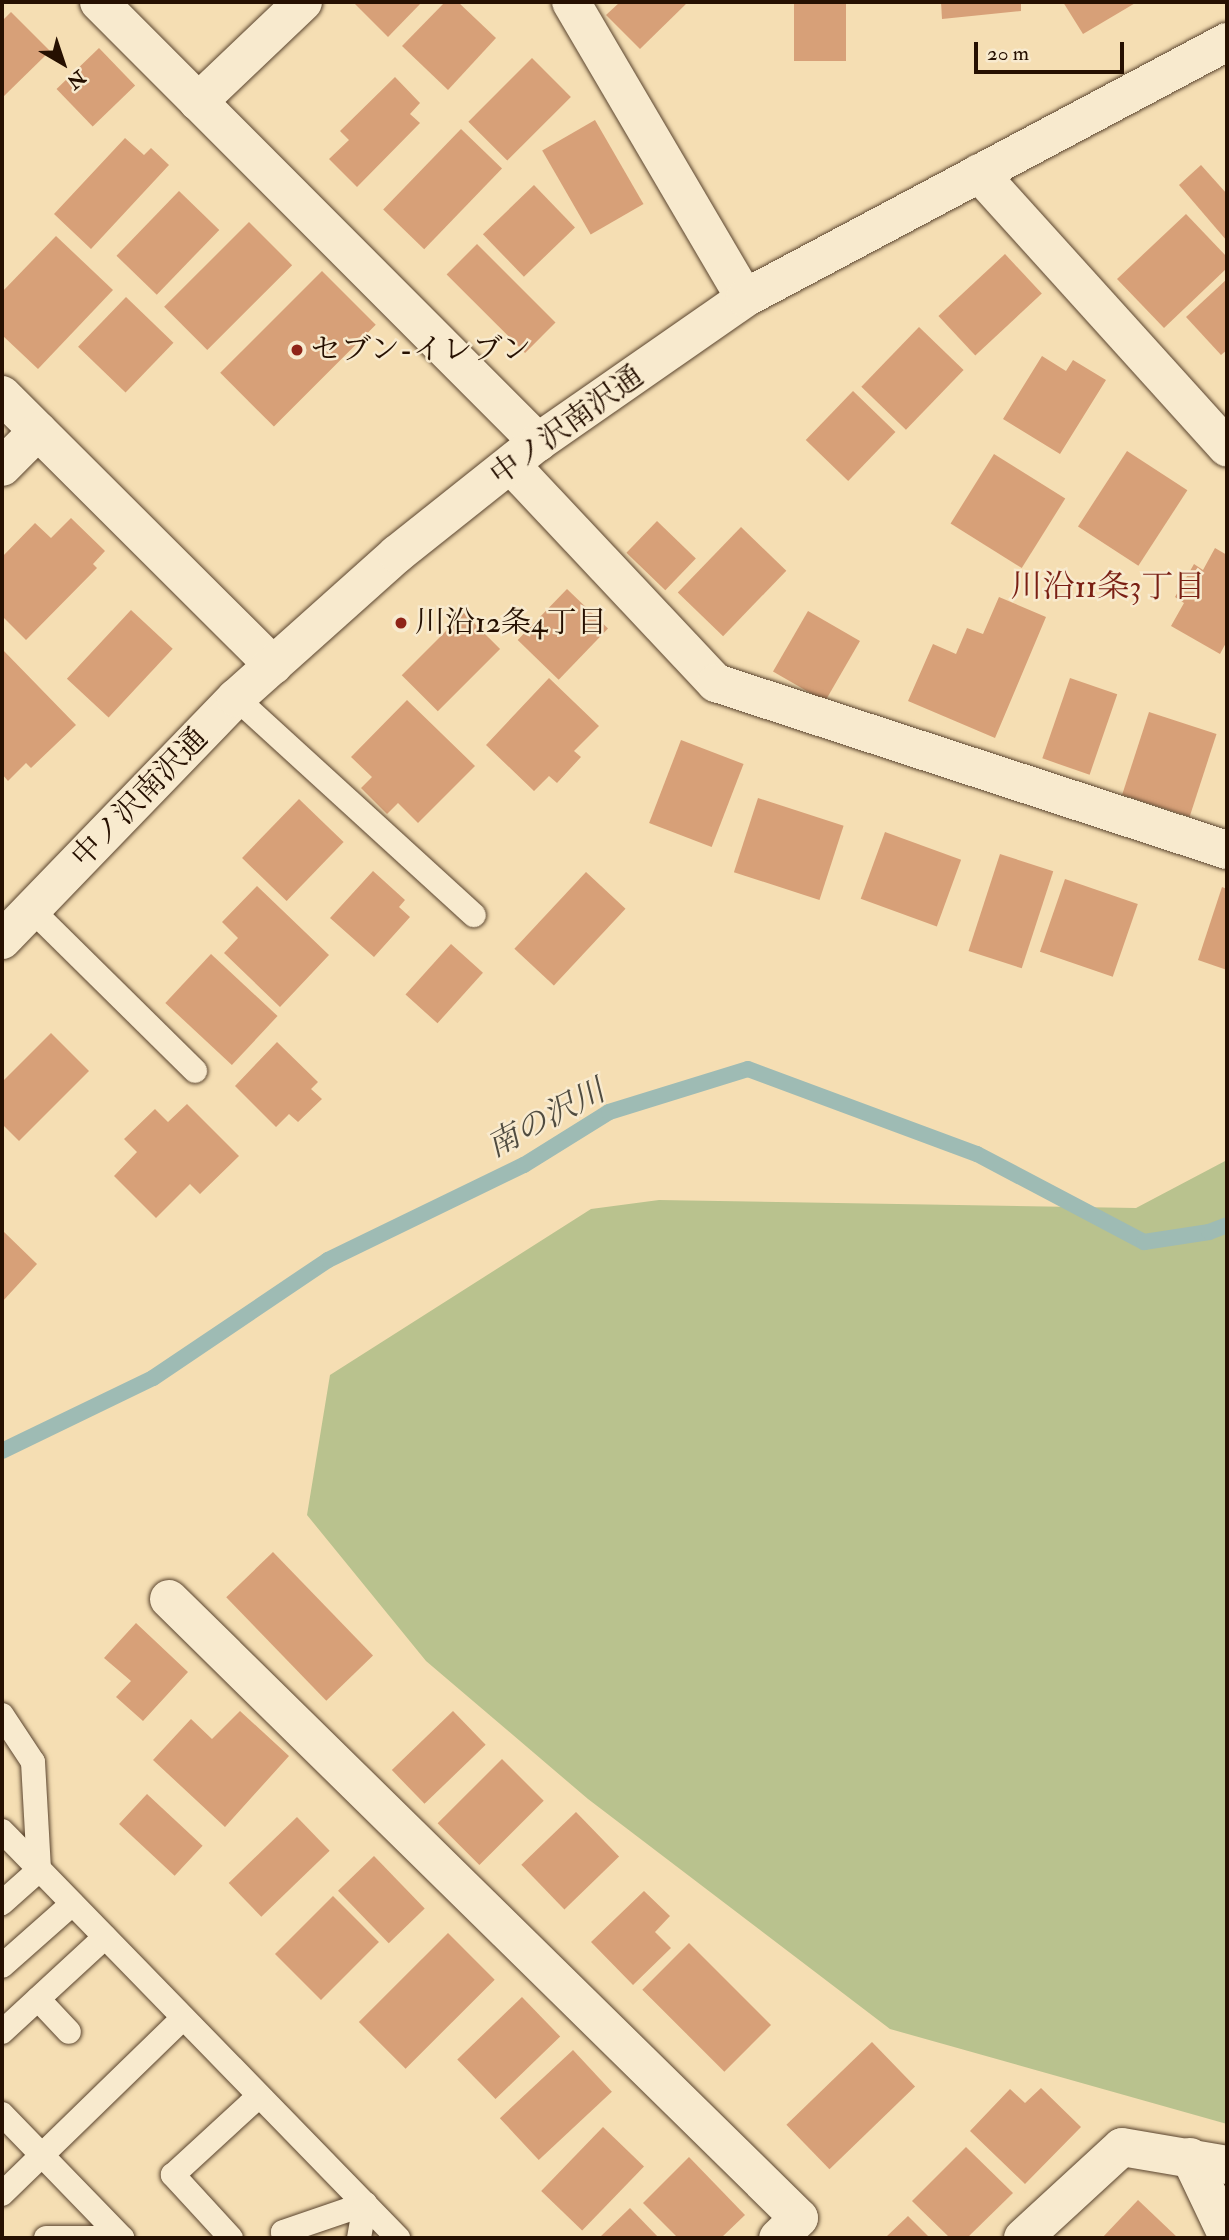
<!DOCTYPE html>
<html>
<head>
<meta charset="utf-8">
<style>
  body { margin:0 }
  #map { position:relative; width:1229px; height:2240px; overflow:hidden; background:#f5deb3; font-family:"IM FELL Double Pica","Noto Serif JP",serif }
  div>[style] { position:absolute }
  [style*='--x'] { left:calc(var(--x)*1px); top:calc(var(--y)*1px); width:calc(var(--w)*1px); rotate:calc(var(--a)*1deg) }
  .green>* { inset:0; background:#b9c28e }
  .stream>* { height:16px; margin:-8px; padding:0 8px; transform-origin:8px; border-radius:8px; background:#9ebbb4 }
  .building>* { inset:0; background:#d7a078; transform-origin:0 0 }
  .roads { filter:drop-shadow(0 0 2px #5a442e) drop-shadow(0 0 2px #5a442e) }
  .lane>* { height:24px; margin:-12px; padding:0 12px; transform-origin:12px; border-radius:12px; background:#f8eace }
  .street>* { height:38px; margin:-19px; padding:0 19px; transform-origin:19px; border-radius:19px; background:#f8eace }
  .secondary>* { height:38px; margin:-19px; padding:0 19px; transform-origin:19px; border-radius:19px; background:#f8eace }
  .dots>* { width:19px; height:19px; translate:-50% -50%; box-sizing:border-box; border:4px solid #f8eace; border-radius:50% }
  span { translate:-50% -50%; white-space:nowrap; text-align:center; line-height:1.15; -webkit-text-stroke:5px #f8eace; paint-order:stroke }
  .poi-label { font-size:30px; color:#261001 }
  .left { translate:0 -50%; text-align:left }
  .street-label { font-size:30px; color:#261001 }
  .neighbourhood-label { font-size:32px; color:#7a1f14 }
  .water-label { font-size:32px; color:#504c40; font-style:italic }
  .frame { position:absolute; inset:0; border:4px solid #261001; pointer-events:none }
  .north { position:absolute; left:28px; top:28px; width:70px; height:70px; -webkit-text-stroke:5px #f8eace; paint-order:stroke; rotate:141deg; font-size:19px; font-weight:700; line-height:28px; text-align:center; color:#261001 }
  .north::after { content:''; display:block; margin:auto; width:24px; height:32px; background:#261001; clip-path:polygon(50% 0,100% 100%,50% 72%,0 100%) }
  .scale { position:absolute; left:974px; top:42px; width:150px; height:32px; box-sizing:border-box; border:4px solid #261001; border-top:0; padding-left:9px; font-size:21px; line-height:24px; white-space:nowrap; color:#261001; -webkit-text-stroke:5px #f8eace; paint-order:stroke }
</style>
</head>
<body>
<div id="map">
  <div class="green">
    <div style="clip-path:polygon(1227px 1160px,1227px 2124px,890px 2029px,588px 1799px,426px 1661px,307px 1515px,330px 1375px,591px 1209px,659px 1200px,1136px 1208px)"></div>
  </div>
  <div class="stream">
    <div style="--x:2;--y:1451;--w:168;--a:-25.8"></div>
    <div style="--x:153;--y:1378;--w:211;--a:-34"></div>
    <div style="--x:328;--y:1260;--w:218;--a:-25.9"></div>
    <div style="--x:524;--y:1165;--w:100;--a:-31.9"></div>
    <div style="--x:609;--y:1112;--w:145;--a:-17.2"></div>
    <div style="--x:748;--y:1069;--w:244;--a:20.4"></div>
    <div style="--x:977;--y:1154;--w:189;--a:27.8"></div>
    <div style="--x:1144;--y:1242;--w:66;--a:-8.7"></div>
    <div style="--x:1209;--y:1232;--w:19;--a:-21"></div>
  </div>
  <div class="building">
    <div style="clip-path:polygon(353px 2px,422px 2px,388px 37px)"></div>
    <div style="clip-path:polygon(445px 2px,458px 2px,496px 38px,448px 90px,402px 46px)"></div>
    <div style="clip-path:polygon(620px 2px,688px 2px,640px 49px,606px 15px)"></div>
    <div style="left:794px;top:2px;width:52px;height:59px"></div>
    <div style="clip-path:polygon(941px 2px,1021px 2px,1021px 11px,942px 19px)"></div>
    <div style="clip-path:polygon(1063px 2px,1137px 2px,1083px 34px)"></div>
    <div style="clip-path:polygon(11px 12px,50px 51px,2px 98px,2px 21px)"></div>
    <div style="left:99px;top:48px;width:52px;height:59px;rotate:46deg"></div>
    <div style="left:532px;top:58px;width:55px;height:90px;rotate:45deg"></div>
    <div style="clip-path:polygon(395px 77px,420px 103px,410px 114px,420px 123px,357px 187px,329px 159px,349px 140px,340px 131px)"></div>
    <div style="left:595px;top:120px;width:97px;height:61px;rotate:60deg"></div>
    <div style="left:461px;top:129px;width:57px;height:112px;rotate:44deg"></div>
    <div style="clip-path:polygon(125px 138px,144px 155px,151px 148px,169px 165px,91px 249px,54px 214px)"></div>
    <div style="clip-path:polygon(1201px 165px,1227px 194px,1227px 241px,1179px 185px)"></div>
    <div style="left:534px;top:185px;width:59px;height:71px;rotate:46deg"></div>
    <div style="left:179px;top:191px;width:56px;height:90px;rotate:44deg"></div>
    <div style="clip-path:polygon(1186px 214px,1227px 257px,1227px 268px,1164px 328px,1117px 279px)"></div>
    <div style="left:249px;top:222px;width:61px;height:120px;rotate:45deg"></div>
    <div style="clip-path:polygon(56px 236px,113px 290px,38px 369px,2px 335px,2px 292px)"></div>
    <div style="left:477px;top:244px;width:111px;height:43px;rotate:45deg"></div>
    <div style="left:1005px;top:254px;width:54px;height:91px;rotate:47deg"></div>
    <div style="left:322px;top:271px;width:76px;height:144px;rotate:45deg"></div>
    <div style="clip-path:polygon(1227px 279px,1227px 350px,1221px 355px,1186px 317px)"></div>
    <div style="left:126px;top:297px;width:66px;height:69px;rotate:44deg"></div>
    <div style="left:919px;top:327px;width:62px;height:83px;rotate:44deg"></div>
    <div style="clip-path:polygon(1042px 356px,1066px 371px,1073px 360px,1106px 380px,1060px 454px,1003px 419px)"></div>
    <div style="left:853px;top:391px;width:59px;height:68px;rotate:44deg"></div>
    <div style="left:1127px;top:451px;width:72px;height:90px;rotate:33deg"></div>
    <div style="left:994px;top:454px;width:84px;height:82px;rotate:32deg"></div>
    <div style="clip-path:polygon(71px 518px,105px 551px,93px 564px,97px 568px,26px 640px,2px 616px,2px 557px,35px 523px,51px 538px)"></div>
    <div style="left:657px;top:521px;width:54px;height:44px;rotate:44deg"></div>
    <div style="left:741px;top:527px;width:63px;height:91px;rotate:44deg"></div>
    <div style="clip-path:polygon(1215px 548px,1227px 555px,1227px 641px,1220px 654px,1171px 626px,1184px 603px,1175px 597px,1194px 564px,1203px 570px)"></div>
    <div style="left:567px;top:589px;width:57px;height:71px;rotate:44deg"></div>
    <div style="clip-path:polygon(999px 597px,1046px 617px,995px 738px,908px 701px,933px 644px,956px 654px,967px 628px,983px 634px)"></div>
    <div style="left:131px;top:610px;width:57px;height:94px;rotate:43deg"></div>
    <div style="left:808px;top:611px;width:60px;height:70px;rotate:30deg"></div>
    <div style="left:464px;top:613px;width:51px;height:88px;rotate:45deg"></div>
    <div style="clip-path:polygon(2px 649px,76px 725px,31px 768px,26px 763px,8px 781px,2px 774px)"></div>
    <div style="clip-path:polygon(549px 678px,599px 726px,574px 751px,581px 757px,557px 783px,549px 776px,534px 791px,486px 745px)"></div>
    <div style="left:1070px;top:678px;width:50px;height:85px;rotate:19deg"></div>
    <div style="clip-path:polygon(407px 700px,475px 766px,418px 823px,398px 803px,387px 814px,361px 788px,372px 777px,351px 757px)"></div>
    <div style="left:1149px;top:712px;width:71px;height:87px;rotate:18deg"></div>
    <div style="left:681px;top:740px;width:67px;height:89px;rotate:21deg"></div>
    <div style="left:758px;top:798px;width:90px;height:78px;rotate:18deg"></div>
    <div style="left:299px;top:799px;width:62px;height:82px;rotate:44deg"></div>
    <div style="left:885px;top:832px;width:81px;height:71px;rotate:20deg"></div>
    <div style="left:1000px;top:854px;width:56px;height:102px;rotate:18deg"></div>
    <div style="clip-path:polygon(373px 871px,405px 900px,399px 907px,410px 917px,374px 957px,330px 918px)"></div>
    <div style="left:586px;top:872px;width:54px;height:105px;rotate:43deg"></div>
    <div style="left:1065px;top:879px;width:77px;height:77px;rotate:19deg"></div>
    <div style="clip-path:polygon(257px 886px,329px 955px,280px 1007px,224px 953px,238px 938px,222px 922px)"></div>
    <div style="clip-path:polygon(1222px 887px,1227px 889px,1227px 970px,1198px 960px)"></div>
    <div style="left:451px;top:944px;width:43px;height:68px;rotate:42deg"></div>
    <div style="left:211px;top:954px;width:91px;height:67px;rotate:43deg"></div>
    <div style="clip-path:polygon(51px 1033px,89px 1071px,19px 1141px,2px 1124px,2px 1082px)"></div>
    <div style="clip-path:polygon(277px 1042px,318px 1082px,311px 1089px,322px 1099px,298px 1122px,289px 1114px,276px 1127px,235px 1086px)"></div>
    <div style="clip-path:polygon(187px 1104px,239px 1156px,200px 1194px,190px 1184px,156px 1218px,114px 1176px,137px 1152px,124px 1139px,155px 1109px,168px 1122px)"></div>
    <div style="clip-path:polygon(2px 1230px,37px 1264px,2px 1302px)"></div>
    <div style="left:273px;top:1552px;width:144px;height:65px;rotate:46deg"></div>
    <div style="clip-path:polygon(136px 1623px,188px 1672px,143px 1721px,116px 1697px,131px 1681px,104px 1658px)"></div>
    <div style="clip-path:polygon(240px 1711px,289px 1756px,225px 1827px,153px 1760px,191px 1719px,212px 1739px)"></div>
    <div style="left:453px;top:1711px;width:47px;height:85px;rotate:46deg"></div>
    <div style="left:502px;top:1759px;width:59px;height:91px;rotate:45deg"></div>
    <div style="left:147px;top:1794px;width:76px;height:41px;rotate:43deg"></div>
    <div style="left:576px;top:1812px;width:62px;height:76px;rotate:46deg"></div>
    <div style="left:297px;top:1817px;width:47px;height:95px;rotate:46deg"></div>
    <div style="left:374px;top:1856px;width:73px;height:50px;rotate:46deg"></div>
    <div style="clip-path:polygon(644px 1891px,670px 1916px,655px 1932px,671px 1948px,633px 1985px,591px 1942px)"></div>
    <div style="left:333px;top:1896px;width:65px;height:82px;rotate:45deg"></div>
    <div style="left:448px;top:1933px;width:66px;height:126px;rotate:45deg"></div>
    <div style="left:689px;top:1943px;width:116px;height:66px;rotate:45deg"></div>
    <div style="left:522px;top:1997px;width:55px;height:90px;rotate:46deg"></div>
    <div style="left:872px;top:2042px;width:62px;height:119px;rotate:46deg"></div>
    <div style="left:573px;top:2050px;width:57px;height:100px;rotate:47deg"></div>
    <div style="clip-path:polygon(1041px 2088px,1081px 2127px,1025px 2184px,970px 2131px,1010px 2089px,1025px 2103px)"></div>
    <div style="left:603px;top:2127px;width:57px;height:89px;rotate:44deg"></div>
    <div style="clip-path:polygon(966px 2147px,1013px 2193px,967px 2238px,950px 2238px,912px 2201px)"></div>
    <div style="clip-path:polygon(689px 2157px,745px 2215px,721px 2238px,678px 2238px,643px 2203px)"></div>
    <div style="clip-path:polygon(1138px 2200px,1178px 2238px,1102px 2238px)"></div>
    <div style="clip-path:polygon(630px 2208px,659px 2238px,599px 2238px)"></div>
    <div style="clip-path:polygon(908px 2216px,930px 2238px,885px 2238px)"></div>
  </div>
  <div class="roads">
    <div class="lane">
      <div style="--x:236;--y:698;--w:322;--a:42.4"></div>
      <div style="--x:32;--y:910;--w:229;--a:44.6"></div>
      <div style="--x:2;--y:1715;--w:56;--a:56.6"></div>
      <div style="--x:33;--y:1762;--w:108;--a:86.8"></div>
      <div style="--x:39;--y:1870;--w:50;--a:138.3"></div>
      <div style="--x:2;--y:1831;--w:568;--a:45.78"></div>
      <div style="--x:2;--y:1966;--w:94;--a:-41.5"></div>
      <div style="--x:38;--y:1999;--w:45;--a:46.8"></div>
      <div style="--x:2;--y:2032;--w:140;--a:-42.7"></div>
      <div style="--x:2;--y:2114;--w:173;--a:45.9"></div>
      <div style="--x:2;--y:2194;--w:252;--a:-44.2"></div>
      <div style="--x:46;--y:2238;--w:76;--a:0"></div>
      <div style="--x:231;--y:2238;--w:86;--a:-132.6"></div>
      <div style="--x:173;--y:2175;--w:117;--a:-42.6"></div>
      <div style="--x:285;--y:2238;--w:6;--a:-108"></div>
      <div style="--x:283;--y:2232;--w:87;--a:-18.9"></div>
      <div style="--x:359;--y:2238;--w:35;--a:-80"></div>
    </div>
    <div class="street">
      <div style="--x:99;--y:2;--w:622;--a:45.07"></div>
      <div style="--x:571;--y:2;--w:343;--a:59.6"></div>
      <div style="--x:198;--y:102;--w:145;--a:-43.6"></div>
      <div style="--x:979;--y:173;--w:370;--a:47.9"></div>
      <div style="--x:2;--y:395;--w:383;--a:44.9"></div>
      <div style="--x:511;--y:465;--w:299;--a:46.8"></div>
      <div style="--x:716;--y:683;--w:538;--a:18.1"></div>
      <div style="--x:2;--y:467;--w:51;--a:-45"></div>
      <div style="--x:169;--y:1599;--w:883;--a:44.5"></div>
      <div style="--x:799;--y:2218;--w:29;--a:136"></div>
      <div style="--x:1190;--y:2157;--w:86;--a:64.6"></div>
      <div style="--x:1023;--y:2238;--w:134;--a:-42.6"></div>
      <div style="--x:1122;--y:2147;--w:107;--a:9.7"></div>
    </div>
    <div class="secondary">
      <div style="--x:2;--y:940;--w:337;--a:-46"></div>
      <div style="--x:236;--y:698;--w:216;--a:-41.8"></div>
      <div style="--x:397;--y:554;--w:180;--a:-38.5"></div>
      <div style="--x:538;--y:442;--w:252;--a:-34.8"></div>
      <div style="--x:745;--y:298;--w:546;--a:-27.97"></div>
    </div>
  </div>
  <div class="dots">
    <div style="left:297px;top:350px;background:#8f2418"></div>
    <div style="left:401px;top:623px;background:#8f2418"></div>
  </div>
  <div class="poi-label">
    <span class="left" style="left:311px;top:350px">セブン-イレブン</span>
    <span class="left" style="left:415px;top:623px">川沿12条4丁目</span>
  </div>
  <div class="street-label">
    <span style="left:567px;top:426px;rotate:-36deg">中ノ沢南沢通</span>
    <span style="left:140px;top:798px;rotate:-46deg">中ノ沢南沢通</span>
  </div>
  <div class="neighbourhood-label">
    <span style="left:1108px;top:587px">川沿11条3丁目</span>
  </div>
  <div class="water-label">
    <span style="left:546px;top:1119px;rotate:-28deg">南の沢川</span>
  </div>
  <div class="frame"></div>
  <div class="north">N</div>
  <div class="scale">20 m</div>
</div>
</body>
</html>
